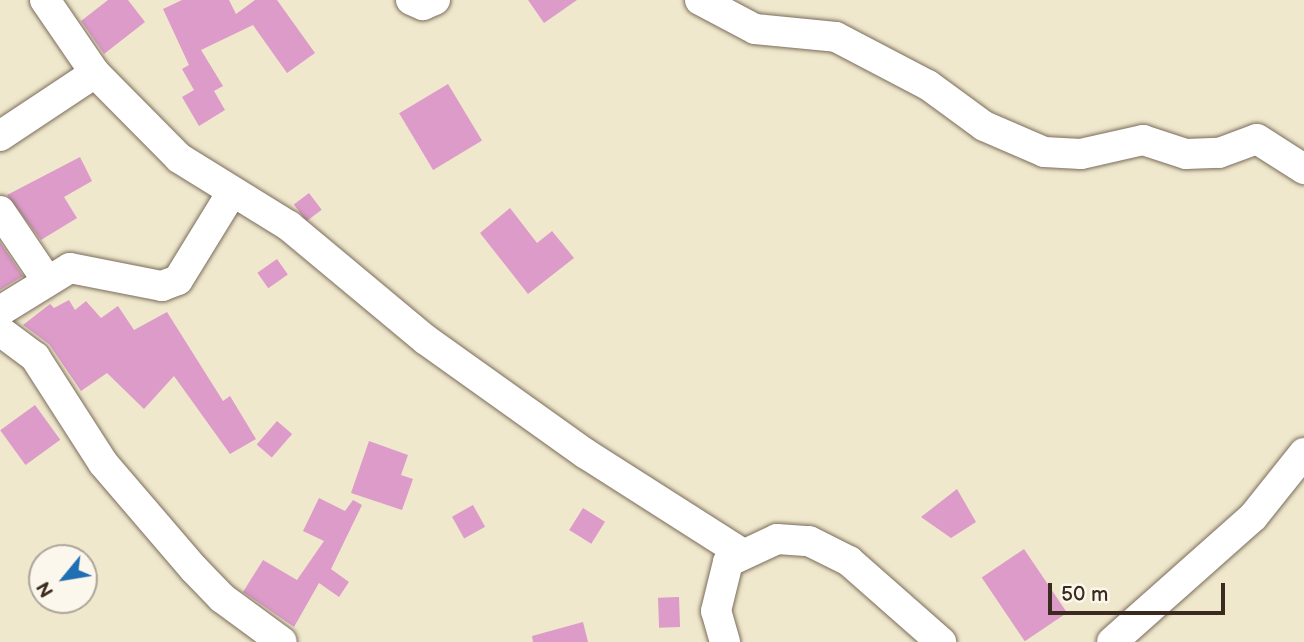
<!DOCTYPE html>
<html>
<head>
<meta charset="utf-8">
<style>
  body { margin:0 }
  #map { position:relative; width:1304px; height:642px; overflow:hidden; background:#f0e8cd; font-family:"Balsamiq Sans",sans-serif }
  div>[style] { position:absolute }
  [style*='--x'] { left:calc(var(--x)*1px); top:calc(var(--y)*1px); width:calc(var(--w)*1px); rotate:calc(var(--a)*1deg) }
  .building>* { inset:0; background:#dc9bc8; transform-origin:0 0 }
  .roads { filter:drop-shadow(0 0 2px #7a6c5b) drop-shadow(0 0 2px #7a6c5b) }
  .minor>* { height:30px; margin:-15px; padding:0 15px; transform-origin:15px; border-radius:15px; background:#fff }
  span { translate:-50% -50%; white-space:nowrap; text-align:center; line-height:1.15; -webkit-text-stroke:6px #fbf7ec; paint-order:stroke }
  .north { position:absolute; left:28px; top:544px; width:70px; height:70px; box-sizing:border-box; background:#fbf7ec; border:2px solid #aea59a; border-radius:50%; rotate:240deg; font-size:19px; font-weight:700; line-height:28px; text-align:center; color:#3b2a1e }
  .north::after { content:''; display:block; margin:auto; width:24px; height:32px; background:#1f6fb2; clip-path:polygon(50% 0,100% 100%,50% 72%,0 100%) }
  .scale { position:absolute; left:1048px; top:583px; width:177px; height:32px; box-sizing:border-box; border:4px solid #3b2a1e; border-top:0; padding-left:9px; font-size:21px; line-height:24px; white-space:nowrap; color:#3b2a1e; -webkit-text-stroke:5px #fbf7ec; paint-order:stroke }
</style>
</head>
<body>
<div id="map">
  <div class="building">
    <div style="clip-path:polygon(108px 0,128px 0,145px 22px,104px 54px,81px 21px)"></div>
    <div style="clip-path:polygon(182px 0,229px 0,236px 14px,255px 0,277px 0,315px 53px,287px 73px,253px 25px,201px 50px,223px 86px,214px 91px,225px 110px,199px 126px,182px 97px,194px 90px,182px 69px,189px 65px,163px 9px)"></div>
    <div style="clip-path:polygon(528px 0,577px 0,544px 23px)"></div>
    <div style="left:448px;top:84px;width:66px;height:57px;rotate:59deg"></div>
    <div style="clip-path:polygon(80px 157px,92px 181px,64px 197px,77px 218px,41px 240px,7px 195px)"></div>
    <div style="left:309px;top:193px;width:21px;height:19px;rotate:53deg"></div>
    <div style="clip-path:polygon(510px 208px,537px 243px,552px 231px,574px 258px,528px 294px,480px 233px)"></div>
    <div style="clip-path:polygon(0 242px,23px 276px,0 290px)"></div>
    <div style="left:277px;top:259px;width:19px;height:24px;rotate:55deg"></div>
    <div style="clip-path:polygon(69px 300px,75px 310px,86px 301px,101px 318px,118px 306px,134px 330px,167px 312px,223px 401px,230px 396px,256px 439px,230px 454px,174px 376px,144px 409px,107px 373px,81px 391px,49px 344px,23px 325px,50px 304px,54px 308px)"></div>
    <div style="left:35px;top:405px;width:43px;height:43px;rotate:54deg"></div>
    <div style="left:277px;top:421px;width:20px;height:31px;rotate:41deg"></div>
    <div style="clip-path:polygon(369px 441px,408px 455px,401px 475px,413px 479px,402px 510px,351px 493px)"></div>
    <div style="clip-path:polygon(957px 489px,976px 522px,951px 538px,921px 517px)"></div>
    <div style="clip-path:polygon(319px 498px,345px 511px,353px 500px,362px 505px,331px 569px,349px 582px,339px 597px,319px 583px,294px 627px,243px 592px,263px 560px,297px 580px,324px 541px,303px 531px)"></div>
    <div style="left:473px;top:505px;width:25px;height:24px;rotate:61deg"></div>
    <div style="left:583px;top:508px;width:26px;height:26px;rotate:32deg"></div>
    <div style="left:1024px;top:549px;width:77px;height:51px;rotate:56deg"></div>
    <div style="left:679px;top:597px;width:30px;height:21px;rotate:88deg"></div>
    <div style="clip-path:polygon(583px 622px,588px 642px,533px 642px,532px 636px)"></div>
  </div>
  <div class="roads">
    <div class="minor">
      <div style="--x:45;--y:0;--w:88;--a:55.6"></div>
      <div style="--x:95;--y:73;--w:120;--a:45.3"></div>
      <div style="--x:179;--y:158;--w:129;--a:31.7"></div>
      <div style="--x:289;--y:226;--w:178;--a:39.8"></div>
      <div style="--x:426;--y:340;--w:196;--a:35.5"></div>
      <div style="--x:586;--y:454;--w:183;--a:32.5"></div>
      <div style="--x:411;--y:0;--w:13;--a:23"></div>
      <div style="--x:423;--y:5;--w:13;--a:-23"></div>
      <div style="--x:700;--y:0;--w:62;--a:27.8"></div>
      <div style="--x:755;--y:29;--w:81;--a:5.6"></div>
      <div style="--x:836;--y:37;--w:104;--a:27.6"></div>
      <div style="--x:928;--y:85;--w:69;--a:36.2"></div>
      <div style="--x:984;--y:126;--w:65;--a:23.4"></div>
      <div style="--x:1044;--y:152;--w:37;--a:3"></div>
      <div style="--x:1081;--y:154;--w:64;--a:-12.7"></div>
      <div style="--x:1143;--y:140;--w:45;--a:18"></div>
      <div style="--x:1186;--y:154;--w:33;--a:-2"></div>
      <div style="--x:1219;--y:153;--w:40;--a:-20.2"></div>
      <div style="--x:1257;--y:139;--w:56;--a:32.6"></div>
      <div style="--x:0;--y:136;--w:114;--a:-33.6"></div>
      <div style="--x:0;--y:211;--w:82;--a:55.9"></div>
      <div style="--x:0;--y:311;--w:82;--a:-31.6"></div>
      <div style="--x:70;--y:268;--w:94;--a:11.1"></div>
      <div style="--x:162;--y:286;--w:17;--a:-21"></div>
      <div style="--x:178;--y:280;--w:101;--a:-58.4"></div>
      <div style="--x:0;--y:331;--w:44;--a:36.6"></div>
      <div style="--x:35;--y:357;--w:126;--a:57.3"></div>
      <div style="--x:103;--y:463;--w:140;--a:49.4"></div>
      <div style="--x:194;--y:569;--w:40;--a:46"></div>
      <div style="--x:222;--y:598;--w:74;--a:36.3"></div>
      <div style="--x:725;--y:642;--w:32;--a:-106"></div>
      <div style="--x:716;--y:611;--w:50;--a:-76.2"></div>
      <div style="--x:728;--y:562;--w:54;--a:-25.1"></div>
      <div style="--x:777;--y:539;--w:32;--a:4"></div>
      <div style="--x:809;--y:541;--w:45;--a:26.6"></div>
      <div style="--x:849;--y:561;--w:123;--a:41.4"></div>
      <div style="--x:1112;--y:642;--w:188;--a:-41.6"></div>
      <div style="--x:1253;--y:517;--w:82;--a:-51.4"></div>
    </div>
  </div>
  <div class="north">N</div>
  <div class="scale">50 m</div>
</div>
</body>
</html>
